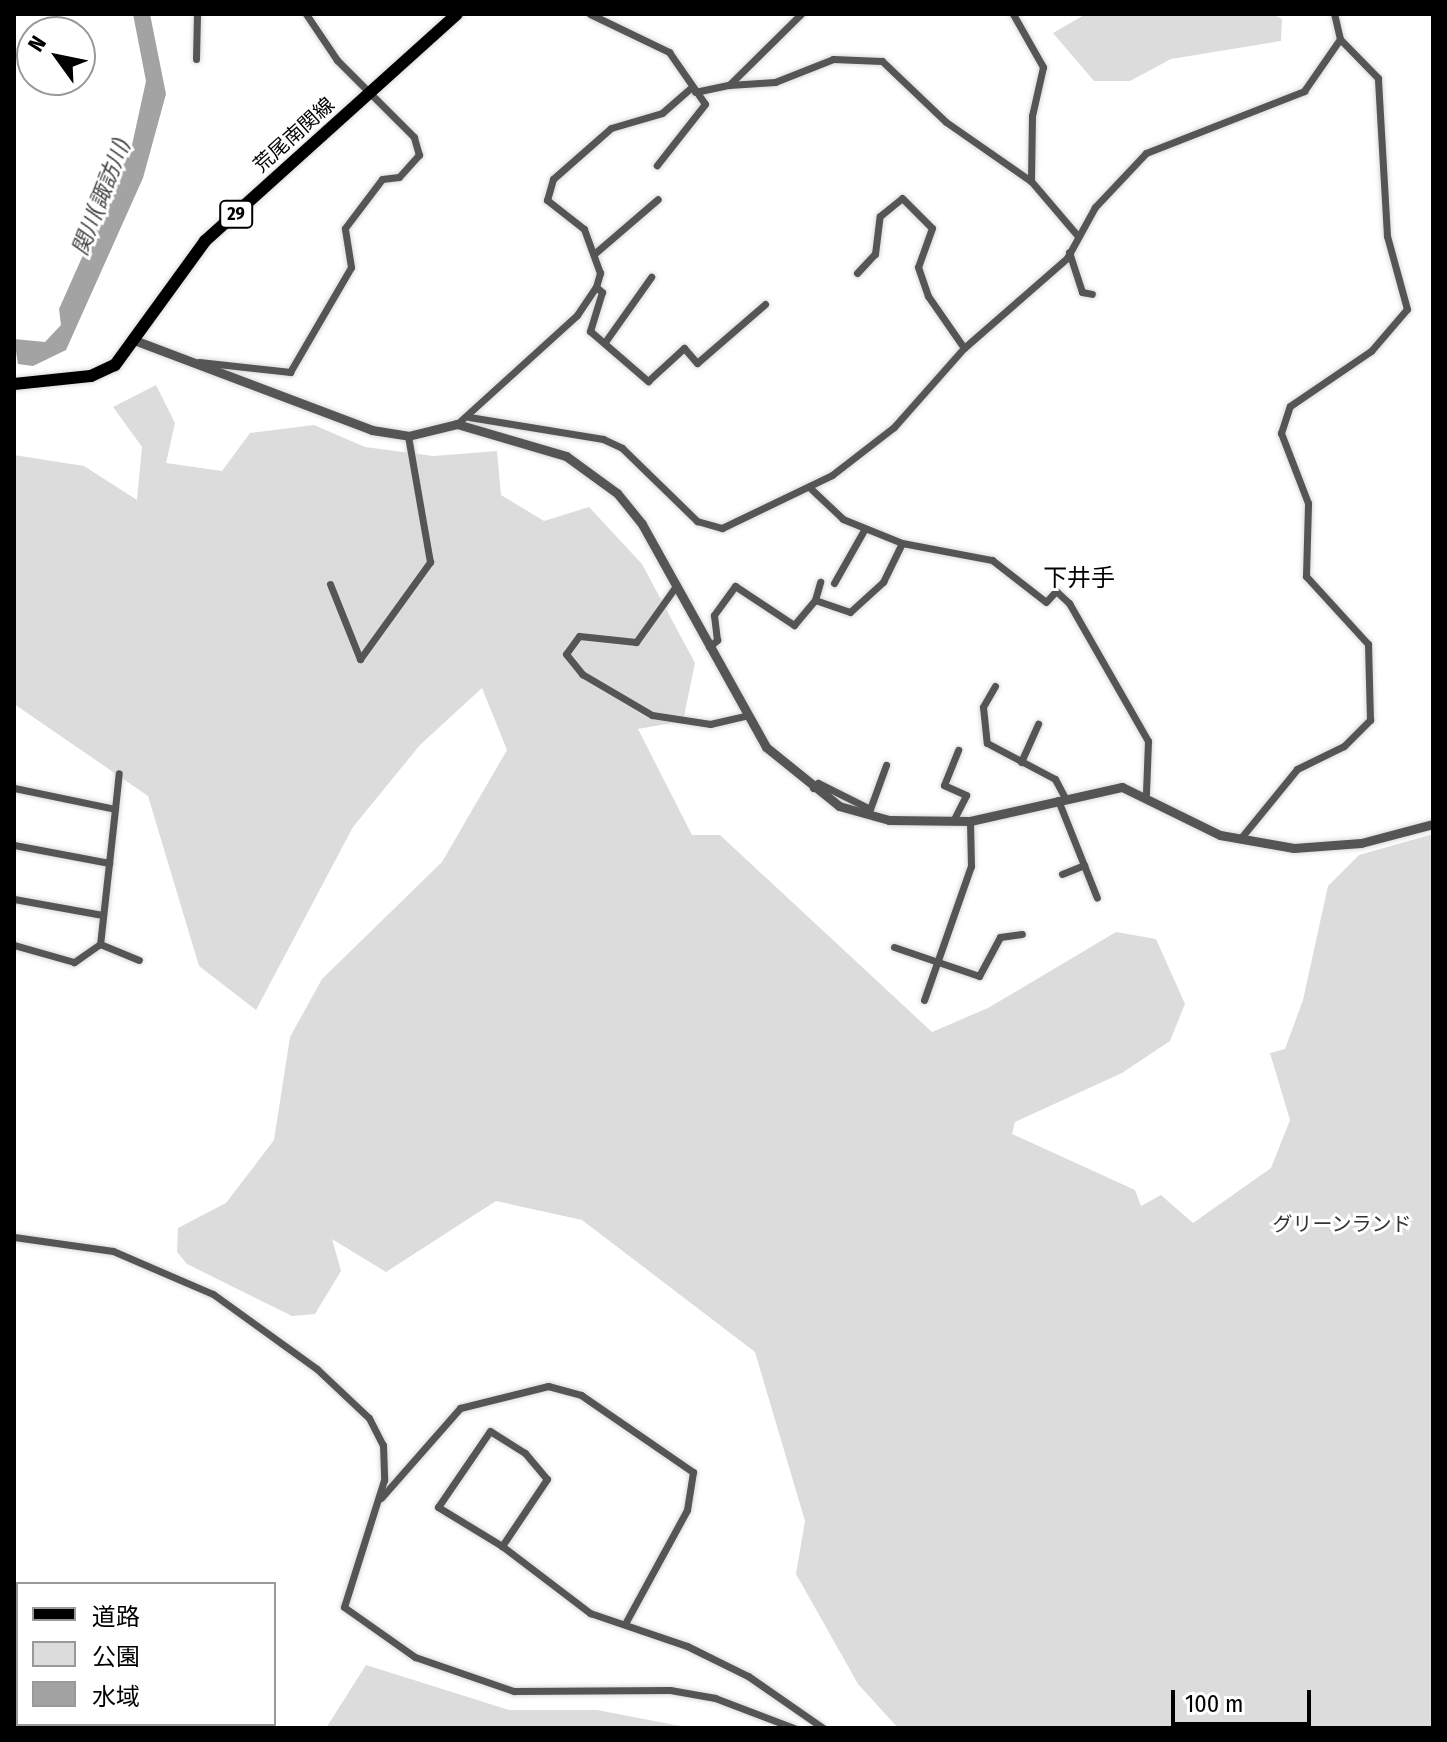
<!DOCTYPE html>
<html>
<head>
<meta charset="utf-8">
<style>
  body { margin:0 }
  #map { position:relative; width:1447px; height:1742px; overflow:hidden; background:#fff; font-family:"Fira Sans Condensed","Noto Sans JP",sans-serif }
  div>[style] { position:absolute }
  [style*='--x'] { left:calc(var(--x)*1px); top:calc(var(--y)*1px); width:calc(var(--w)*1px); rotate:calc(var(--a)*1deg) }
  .green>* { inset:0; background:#dcdcdc }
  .water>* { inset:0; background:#a3a3a3 }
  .roads { filter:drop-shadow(0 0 2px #dbdbdb) drop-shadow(0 0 2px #dbdbdb) }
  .minor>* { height:7px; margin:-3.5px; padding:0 3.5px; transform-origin:3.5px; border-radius:3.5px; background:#555 }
  .tertiary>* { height:9px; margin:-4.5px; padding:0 4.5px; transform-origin:4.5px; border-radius:4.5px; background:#555 }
  .primary>* { height:12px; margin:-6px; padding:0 6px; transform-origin:6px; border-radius:6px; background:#000 }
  span { translate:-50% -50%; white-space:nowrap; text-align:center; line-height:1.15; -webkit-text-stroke:6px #fff; paint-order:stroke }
  .shield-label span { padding:2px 6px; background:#fff; border:2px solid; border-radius:6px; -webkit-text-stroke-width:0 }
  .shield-label { font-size:18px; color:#000; font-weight:700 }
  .street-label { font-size:20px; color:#000 }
  .park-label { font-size:20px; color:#333 }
  .water-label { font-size:22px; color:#444; font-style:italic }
  .quarter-label { font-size:24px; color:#000 }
  .frame { position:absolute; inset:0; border:16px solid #000; pointer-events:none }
  .legend { position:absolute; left:16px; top:1582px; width:260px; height:144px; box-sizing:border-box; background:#fff; border:2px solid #999; margin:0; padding:10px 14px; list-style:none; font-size:24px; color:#000 }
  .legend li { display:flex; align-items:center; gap:16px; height:40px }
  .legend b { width:40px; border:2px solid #999 }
  .north { position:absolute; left:16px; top:16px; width:80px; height:80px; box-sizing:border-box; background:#fff; border:2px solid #999; border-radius:50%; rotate:303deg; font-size:22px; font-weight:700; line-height:32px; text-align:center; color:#000 }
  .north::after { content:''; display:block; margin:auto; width:28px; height:36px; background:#000; clip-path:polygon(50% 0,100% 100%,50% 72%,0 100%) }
  .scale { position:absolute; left:1171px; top:1690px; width:140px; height:36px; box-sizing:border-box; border:4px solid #000; border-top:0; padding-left:10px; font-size:24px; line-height:28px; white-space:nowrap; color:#000; -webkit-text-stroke:6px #fff; paint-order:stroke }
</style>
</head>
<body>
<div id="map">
  <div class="green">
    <div style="clip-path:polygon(1086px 14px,1273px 14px,1282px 19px,1281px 41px,1171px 59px,1130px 81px,1094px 81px,1053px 33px)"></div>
    <div style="clip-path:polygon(156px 385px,175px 423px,166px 463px,222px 471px,250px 433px,314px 425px,365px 447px,433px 456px,497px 451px,501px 495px,544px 521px,589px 507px,642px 564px,695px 663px,683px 721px,638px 729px,692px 835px,720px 835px,932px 1032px,988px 1008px,1116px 932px,1156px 939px,1185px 1004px,1170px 1041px,1122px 1073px,1015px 1122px,1012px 1134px,1135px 1190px,1141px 1206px,1161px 1195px,1193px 1223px,1271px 1168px,1290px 1120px,1270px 1053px,1285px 1049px,1303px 1000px,1328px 886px,1359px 855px,1433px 834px,1433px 1728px,898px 1728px,858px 1684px,796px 1574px,805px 1521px,755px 1352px,582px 1220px,496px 1201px,386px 1272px,332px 1239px,341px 1271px,315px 1314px,292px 1316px,187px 1264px,177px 1252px,178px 1228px,226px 1203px,274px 1140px,290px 1037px,322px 979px,442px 862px,507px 750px,482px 688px,420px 745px,353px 827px,256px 1010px,199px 966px,148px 796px,14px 704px,14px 455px,84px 466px,137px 500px,142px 447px,113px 407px)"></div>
    <div style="clip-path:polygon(366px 1665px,509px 1710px,597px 1710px,691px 1728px,326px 1728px)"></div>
  </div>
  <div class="water">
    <div style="clip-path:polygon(133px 14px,150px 14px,166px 94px,143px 178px,66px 350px,33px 366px,18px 364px,14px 339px,45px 342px,61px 325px,59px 309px,132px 145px,146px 81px)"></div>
  </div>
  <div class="roads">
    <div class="minor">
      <div style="--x:590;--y:14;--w:88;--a:25.7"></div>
      <div style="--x:669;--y:52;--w:63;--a:55.3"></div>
      <div style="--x:705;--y:104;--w:78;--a:128.2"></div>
      <div style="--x:1013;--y:14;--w:61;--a:60.5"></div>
      <div style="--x:1043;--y:67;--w:50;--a:102.7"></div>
      <div style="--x:1032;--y:116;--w:65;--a:90.9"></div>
      <div style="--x:196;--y:59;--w:45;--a:-88.7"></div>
      <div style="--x:729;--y:85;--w:46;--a:-3.7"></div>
      <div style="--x:775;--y:82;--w:62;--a:-21.6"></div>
      <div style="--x:833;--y:59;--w:49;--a:2.3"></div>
      <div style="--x:882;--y:61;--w:88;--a:43.6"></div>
      <div style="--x:946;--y:122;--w:103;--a:34.8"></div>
      <div style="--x:1031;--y:181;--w:71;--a:49.6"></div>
      <div style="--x:695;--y:92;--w:35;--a:-12"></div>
      <div style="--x:729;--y:85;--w:101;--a:-44.6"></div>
      <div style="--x:1069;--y:252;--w:42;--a:72"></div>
      <div style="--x:1082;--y:292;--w:10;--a:11"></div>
      <div style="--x:594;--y:254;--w:84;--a:-40.7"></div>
      <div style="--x:857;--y:273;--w:26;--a:-47"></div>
      <div style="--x:875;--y:254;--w:38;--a:-83"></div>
      <div style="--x:880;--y:216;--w:28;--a:-39"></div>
      <div style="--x:902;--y:198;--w:42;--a:45"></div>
      <div style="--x:932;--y:228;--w:41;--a:109.7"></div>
      <div style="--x:918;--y:267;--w:31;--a:71"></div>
      <div style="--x:928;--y:296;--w:63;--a:55.3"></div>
      <div style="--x:596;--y:287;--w:8;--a:40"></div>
      <div style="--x:602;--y:292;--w:41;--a:107.1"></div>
      <div style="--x:590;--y:331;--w:77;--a:40.8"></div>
      <div style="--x:648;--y:381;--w:49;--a:-42.5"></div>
      <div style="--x:684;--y:348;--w:20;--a:49"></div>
      <div style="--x:697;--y:363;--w:90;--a:-40.9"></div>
      <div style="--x:605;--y:342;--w:80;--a:-54.7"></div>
      <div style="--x:199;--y:362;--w:92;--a:6.3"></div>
      <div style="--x:290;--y:372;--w:121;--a:-59.8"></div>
      <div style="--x:351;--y:267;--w:39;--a:-99"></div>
      <div style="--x:345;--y:228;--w:61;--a:-52.9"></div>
      <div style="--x:382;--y:179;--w:17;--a:-7"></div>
      <div style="--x:399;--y:177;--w:30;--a:-48"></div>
      <div style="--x:419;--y:155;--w:19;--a:-106"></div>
      <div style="--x:414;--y:137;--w:109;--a:-135"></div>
      <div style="--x:337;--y:60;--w:55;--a:-124"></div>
      <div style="--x:469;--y:417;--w:136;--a:9.3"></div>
      <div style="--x:603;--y:439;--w:21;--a:25"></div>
      <div style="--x:622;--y:448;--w:105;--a:44.2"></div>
      <div style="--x:697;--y:521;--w:26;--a:16"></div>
      <div style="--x:722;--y:528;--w:122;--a:-25.7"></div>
      <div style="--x:832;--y:475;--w:78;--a:-37.7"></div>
      <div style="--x:894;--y:427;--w:106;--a:-48.5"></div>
      <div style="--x:964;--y:348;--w:137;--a:-41.1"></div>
      <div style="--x:1067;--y:258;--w:58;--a:-61.2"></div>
      <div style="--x:1095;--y:207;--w:74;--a:-46.6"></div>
      <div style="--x:1146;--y:153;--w:170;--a:-21.4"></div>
      <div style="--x:1304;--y:91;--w:63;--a:-55.3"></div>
      <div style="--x:1340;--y:39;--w:26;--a:-103"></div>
      <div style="--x:457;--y:424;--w:162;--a:-42.2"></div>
      <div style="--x:577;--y:315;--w:34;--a:-56"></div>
      <div style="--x:596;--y:287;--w:15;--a:-74"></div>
      <div style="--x:600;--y:273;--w:47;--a:-110"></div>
      <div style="--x:584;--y:229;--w:47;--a:-141.9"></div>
      <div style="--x:547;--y:200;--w:22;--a:-74"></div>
      <div style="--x:553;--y:179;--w:77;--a:-41.3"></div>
      <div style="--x:611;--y:128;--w:53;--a:-16.4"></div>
      <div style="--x:662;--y:113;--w:37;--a:-41"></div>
      <div style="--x:902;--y:543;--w:92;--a:10.7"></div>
      <div style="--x:992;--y:560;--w:68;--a:37.9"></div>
      <div style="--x:1046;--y:602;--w:15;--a:-48"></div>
      <div style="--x:1056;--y:591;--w:18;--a:43"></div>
      <div style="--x:1069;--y:603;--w:159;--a:60.2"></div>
      <div style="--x:1148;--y:741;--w:53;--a:92.2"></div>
      <div style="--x:834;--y:583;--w:61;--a:-60.5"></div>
      <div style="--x:330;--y:584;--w:81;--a:68.2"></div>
      <div style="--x:360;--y:659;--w:120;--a:-54.2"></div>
      <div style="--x:430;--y:562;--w:128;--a:-99.9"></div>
      <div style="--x:676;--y:586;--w:69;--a:125.5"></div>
      <div style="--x:636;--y:642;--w:57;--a:-174"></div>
      <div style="--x:579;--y:636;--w:22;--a:126"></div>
      <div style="--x:566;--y:654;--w:26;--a:51"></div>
      <div style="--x:582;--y:674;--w:81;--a:30.4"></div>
      <div style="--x:652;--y:715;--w:59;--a:8.8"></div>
      <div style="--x:710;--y:724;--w:35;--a:-13"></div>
      <div style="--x:815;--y:600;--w:19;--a:-74"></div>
      <div style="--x:709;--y:647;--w:11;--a:-41"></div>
      <div style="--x:717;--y:640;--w:25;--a:-97"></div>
      <div style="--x:714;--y:615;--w:36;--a:-54"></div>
      <div style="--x:735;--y:586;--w:71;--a:33.5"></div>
      <div style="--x:794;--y:625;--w:33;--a:-50"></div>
      <div style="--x:815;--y:600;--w:37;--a:19"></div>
      <div style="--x:850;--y:612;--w:45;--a:-42.3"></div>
      <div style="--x:883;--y:582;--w:43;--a:-64"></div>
      <div style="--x:902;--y:543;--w:64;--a:-157.9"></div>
      <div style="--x:843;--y:519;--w:47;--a:-136.7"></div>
      <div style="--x:995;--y:686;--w:24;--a:120"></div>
      <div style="--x:983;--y:707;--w:36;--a:84"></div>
      <div style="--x:987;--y:743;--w:77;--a:27.9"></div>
      <div style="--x:1055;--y:779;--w:21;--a:62"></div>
      <div style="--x:1021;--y:762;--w:42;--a:-65.9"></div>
      <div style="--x:14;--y:788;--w:103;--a:11.7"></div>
      <div style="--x:115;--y:809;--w:136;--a:96.3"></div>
      <div style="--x:100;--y:944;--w:32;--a:145"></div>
      <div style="--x:74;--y:962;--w:62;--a:-164.2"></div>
      <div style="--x:813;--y:788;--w:7;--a:-45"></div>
      <div style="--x:818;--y:783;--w:58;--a:26.6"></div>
      <div style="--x:870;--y:809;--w:47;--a:-70"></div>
      <div style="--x:1058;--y:800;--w:105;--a:68.3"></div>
      <div style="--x:115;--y:809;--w:36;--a:-84"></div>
      <div style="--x:953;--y:821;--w:29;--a:-63"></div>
      <div style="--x:966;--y:795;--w:24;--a:-156"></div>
      <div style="--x:944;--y:785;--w:38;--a:-68"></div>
      <div style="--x:1240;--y:839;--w:90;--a:-50.8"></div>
      <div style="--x:1297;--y:769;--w:52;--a:-26.1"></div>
      <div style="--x:1344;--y:746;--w:37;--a:-45"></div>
      <div style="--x:1370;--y:720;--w:76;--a:-91.5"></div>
      <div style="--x:1368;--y:644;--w:92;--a:-132.4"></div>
      <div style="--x:1306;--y:576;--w:73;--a:-88.4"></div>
      <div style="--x:1308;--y:503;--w:75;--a:-111.1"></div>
      <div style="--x:1281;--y:433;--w:28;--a:-72"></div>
      <div style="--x:1290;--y:406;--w:98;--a:-34.2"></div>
      <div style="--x:1371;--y:351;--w:55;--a:-49.4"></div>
      <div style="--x:1407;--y:309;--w:76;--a:-105.3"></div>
      <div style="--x:1387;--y:236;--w:158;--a:-93.3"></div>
      <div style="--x:1378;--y:78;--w:54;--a:-134.3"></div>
      <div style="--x:14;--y:845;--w:97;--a:10.7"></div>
      <div style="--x:1062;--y:874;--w:24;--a:-22"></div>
      <div style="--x:14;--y:899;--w:90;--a:10.2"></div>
      <div style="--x:100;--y:944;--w:42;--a:22.3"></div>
      <div style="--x:894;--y:947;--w:90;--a:18.8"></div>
      <div style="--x:979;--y:976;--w:44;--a:-61.7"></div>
      <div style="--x:1000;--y:937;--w:22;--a:-8"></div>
      <div style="--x:924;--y:1000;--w:142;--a:-70.7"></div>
      <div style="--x:971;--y:866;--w:45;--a:-91.3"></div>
      <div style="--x:14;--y:1237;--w:100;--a:8"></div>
      <div style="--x:113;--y:1251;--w:109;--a:23.3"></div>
      <div style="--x:213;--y:1294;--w:128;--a:35.8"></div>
      <div style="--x:317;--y:1369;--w:71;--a:43.3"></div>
      <div style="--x:369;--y:1418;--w:30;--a:63"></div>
      <div style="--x:383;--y:1445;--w:35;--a:88"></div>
      <div style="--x:384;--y:1480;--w:133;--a:107.5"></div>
      <div style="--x:344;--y:1607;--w:87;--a:35.2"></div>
      <div style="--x:415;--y:1657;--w:105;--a:19"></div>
      <div style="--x:514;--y:1691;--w:156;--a:-0.4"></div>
      <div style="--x:670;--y:1690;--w:46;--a:10.1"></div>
      <div style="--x:715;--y:1698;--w:85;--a:20.8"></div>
      <div style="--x:490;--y:1431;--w:41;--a:32.2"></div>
      <div style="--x:525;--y:1453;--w:34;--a:50"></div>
      <div style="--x:547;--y:1479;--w:81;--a:123.9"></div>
      <div style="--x:502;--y:1546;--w:75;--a:-148.6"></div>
      <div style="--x:438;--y:1507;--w:92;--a:-55.6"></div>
      <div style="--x:381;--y:1498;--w:120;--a:-48.7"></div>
      <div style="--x:460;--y:1408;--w:91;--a:-14"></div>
      <div style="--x:548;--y:1386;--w:34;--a:15"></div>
      <div style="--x:581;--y:1395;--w:136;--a:34.5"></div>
      <div style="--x:693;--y:1472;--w:38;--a:99"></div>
      <div style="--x:687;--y:1510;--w:128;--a:118.6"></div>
      <div style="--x:502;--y:1546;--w:111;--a:37.3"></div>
      <div style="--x:590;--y:1613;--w:102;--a:18.8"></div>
      <div style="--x:687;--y:1646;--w:68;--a:26.2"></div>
      <div style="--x:748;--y:1676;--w:91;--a:34.7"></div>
    </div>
    <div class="tertiary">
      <div style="--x:134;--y:340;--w:254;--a:20.7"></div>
      <div style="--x:372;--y:430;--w:36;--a:9"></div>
      <div style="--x:408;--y:436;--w:50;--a:-13.8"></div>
      <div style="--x:457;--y:424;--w:114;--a:16.4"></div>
      <div style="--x:566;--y:456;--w:63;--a:36"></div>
      <div style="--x:617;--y:493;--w:40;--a:51"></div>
      <div style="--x:642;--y:524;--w:255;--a:60.9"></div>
      <div style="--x:766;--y:747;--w:94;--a:38.9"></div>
      <div style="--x:839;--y:806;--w:52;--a:15.6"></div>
      <div style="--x:889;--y:820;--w:81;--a:0.7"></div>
      <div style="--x:970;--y:821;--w:156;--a:-12.6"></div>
      <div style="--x:1122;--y:787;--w:109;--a:26.1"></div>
      <div style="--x:1220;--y:835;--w:75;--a:10"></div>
      <div style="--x:1294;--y:848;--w:67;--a:-4.3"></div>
      <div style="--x:1361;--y:843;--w:74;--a:-14.8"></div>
    </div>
    <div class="primary">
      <div style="--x:14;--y:384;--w:77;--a:-5.9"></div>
      <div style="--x:91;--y:376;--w:26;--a:-25"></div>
      <div style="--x:115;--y:365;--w:153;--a:-54"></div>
      <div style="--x:205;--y:241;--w:339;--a:-42"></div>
    </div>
  </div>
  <div class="shield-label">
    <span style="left:236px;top:214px">29</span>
  </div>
  <div class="street-label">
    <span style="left:294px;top:135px;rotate:-42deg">荒尾南関線</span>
  </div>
  <div class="park-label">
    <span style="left:1342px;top:1224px">グリーンランド</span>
  </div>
  <div class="water-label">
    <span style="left:101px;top:197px;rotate:-69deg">関川(諏訪川)</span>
  </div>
  <div class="quarter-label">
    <span style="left:1079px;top:579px">下井手</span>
  </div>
  <div class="frame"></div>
  <ul class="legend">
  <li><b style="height:10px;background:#000"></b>道路</li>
  <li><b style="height:22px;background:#dcdcdc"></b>公園</li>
  <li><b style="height:22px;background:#a3a3a3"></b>水域</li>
  </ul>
  <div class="north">N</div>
  <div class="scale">100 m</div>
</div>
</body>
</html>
